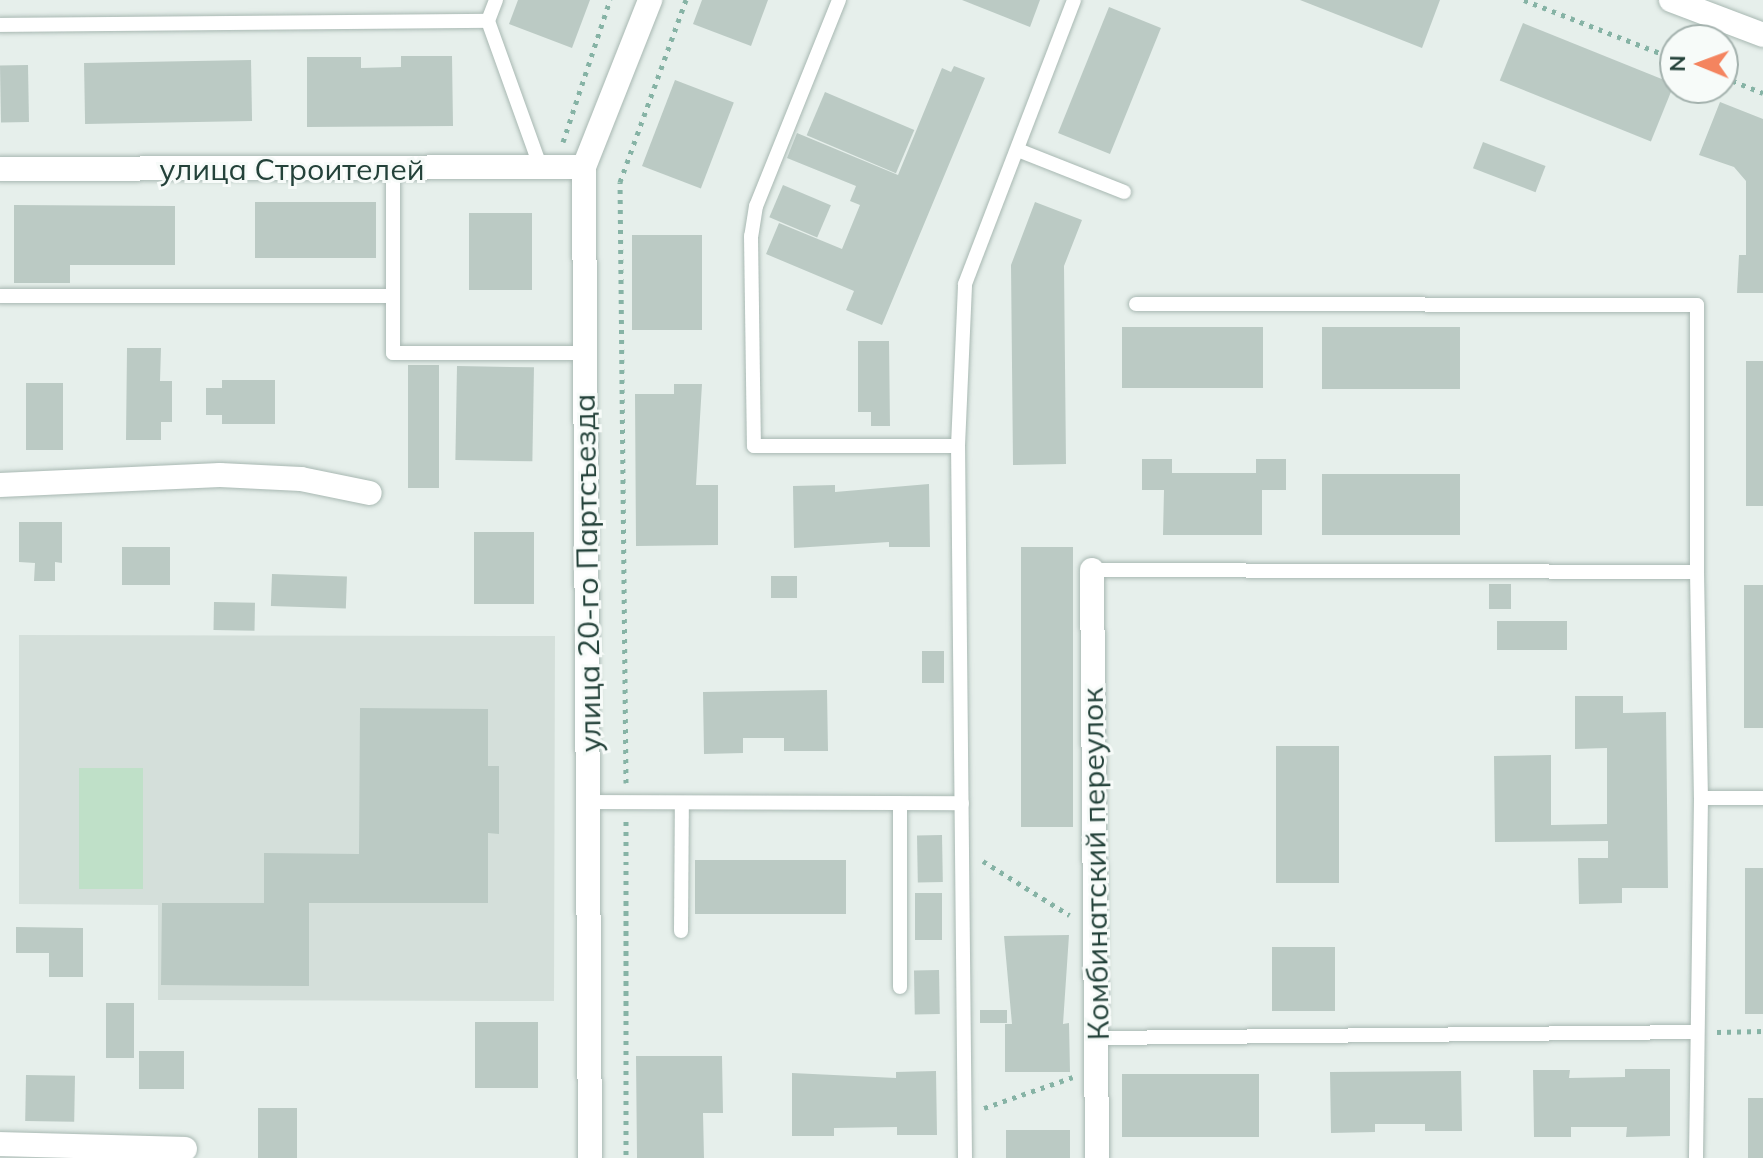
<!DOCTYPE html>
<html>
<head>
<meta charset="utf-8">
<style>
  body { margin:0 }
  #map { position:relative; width:1763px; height:1158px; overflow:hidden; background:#e6efeb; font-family:Mulish,sans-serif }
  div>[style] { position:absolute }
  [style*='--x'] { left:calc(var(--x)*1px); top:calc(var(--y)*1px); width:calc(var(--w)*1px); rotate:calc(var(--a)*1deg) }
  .built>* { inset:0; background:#d4dfda }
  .green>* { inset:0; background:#bfe0c8; transform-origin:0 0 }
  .building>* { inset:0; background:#bbcac4; transform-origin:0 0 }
  .path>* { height:5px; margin-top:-2.5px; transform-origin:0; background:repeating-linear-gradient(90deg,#86b3a5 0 4px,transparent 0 10px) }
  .roads { filter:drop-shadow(0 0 2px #a8b8b2) drop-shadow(0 0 2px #a8b8b2) }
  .service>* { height:14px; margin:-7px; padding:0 7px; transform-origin:7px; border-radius:7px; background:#fff }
  .minor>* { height:24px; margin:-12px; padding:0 12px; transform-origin:12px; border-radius:12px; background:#fff }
  .secondary>* { height:24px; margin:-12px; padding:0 12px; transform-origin:12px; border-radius:12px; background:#fff }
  span { translate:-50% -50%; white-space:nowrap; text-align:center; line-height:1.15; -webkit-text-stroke:6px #f7fbf9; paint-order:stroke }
  .street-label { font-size:30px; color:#24423a }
  .north { position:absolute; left:1659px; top:24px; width:80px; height:80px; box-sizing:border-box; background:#f7fbf9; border:2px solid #a3b1ad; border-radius:50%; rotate:271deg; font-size:22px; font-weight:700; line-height:32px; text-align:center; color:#24423a }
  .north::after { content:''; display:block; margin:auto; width:28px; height:36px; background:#f4845f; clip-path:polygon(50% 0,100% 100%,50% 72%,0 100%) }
</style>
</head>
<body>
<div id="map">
  <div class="built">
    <div style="clip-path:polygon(19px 635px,555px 636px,554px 1001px,158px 1000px,158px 905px,19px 904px)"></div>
  </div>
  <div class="green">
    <div style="left:79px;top:768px;width:64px;height:121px"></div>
  </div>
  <div class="building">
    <div style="clip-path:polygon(518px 0,590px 0,572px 48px,509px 24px)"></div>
    <div style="clip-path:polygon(702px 0,768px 0,751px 46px,693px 24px)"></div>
    <div style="clip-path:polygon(962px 0,1040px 0,1030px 27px)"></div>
    <div style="clip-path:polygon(1300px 0,1440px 0,1422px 48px)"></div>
    <div style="left:1109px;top:7px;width:56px;height:136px;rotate:22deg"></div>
    <div style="left:1523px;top:23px;width:163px;height:62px;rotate:22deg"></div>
    <div style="clip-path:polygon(401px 56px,452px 56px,453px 126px,307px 127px,307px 57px,361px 57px,361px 68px,401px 67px)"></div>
    <div style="left:251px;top:60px;width:61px;height:167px;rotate:89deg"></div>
    <div style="left:28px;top:65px;width:57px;height:28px;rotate:89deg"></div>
    <div style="clip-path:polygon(954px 66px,985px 78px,882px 325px,846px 310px,854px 291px,766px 254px,779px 223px,842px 249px,860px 205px,850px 201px,856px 186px,787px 158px,797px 133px,898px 175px,942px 68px,951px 72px)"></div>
    <div style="left:675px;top:80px;width:63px;height:92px;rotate:21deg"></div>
    <div style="left:825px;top:92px;width:97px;height:47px;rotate:23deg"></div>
    <div style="clip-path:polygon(1720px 102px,1763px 119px,1763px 293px,1737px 293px,1739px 255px,1746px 255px,1746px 181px,1734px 167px,1699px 155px)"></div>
    <div style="left:1483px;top:142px;width:67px;height:28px;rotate:21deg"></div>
    <div style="left:783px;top:185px;width:52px;height:35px;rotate:23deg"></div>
    <div style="left:255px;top:202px;width:121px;height:56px"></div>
    <div style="clip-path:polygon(1035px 202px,1082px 220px,1064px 266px,1066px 464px,1013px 465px,1011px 265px)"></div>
    <div style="clip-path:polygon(14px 205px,175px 206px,175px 265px,70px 265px,70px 283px,14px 283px)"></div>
    <div style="left:469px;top:213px;width:63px;height:77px"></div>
    <div style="left:632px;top:235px;width:70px;height:95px"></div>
    <div style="left:1122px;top:327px;width:141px;height:61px"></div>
    <div style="left:1322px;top:327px;width:138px;height:62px"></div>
    <div style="clip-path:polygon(858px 341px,889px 341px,890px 426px,871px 426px,871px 412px,858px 412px)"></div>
    <div style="clip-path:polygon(127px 348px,161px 348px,160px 381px,172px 381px,172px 422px,161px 422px,161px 440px,126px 440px)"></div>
    <div style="left:1763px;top:361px;width:145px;height:17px;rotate:90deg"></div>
    <div style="left:408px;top:365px;width:31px;height:123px"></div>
    <div style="left:457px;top:366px;width:77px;height:94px;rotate:1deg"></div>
    <div style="clip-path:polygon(222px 380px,275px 380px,275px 424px,222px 424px,222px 415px,206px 415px,206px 388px,222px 388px)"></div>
    <div style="left:63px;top:383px;width:67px;height:37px;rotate:90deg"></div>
    <div style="clip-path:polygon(674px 384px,702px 384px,696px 485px,718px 485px,718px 545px,636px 546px,635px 394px,674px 394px)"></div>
    <div style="clip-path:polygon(1142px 459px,1172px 459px,1172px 473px,1256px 473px,1256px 459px,1286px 459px,1286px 490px,1262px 490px,1262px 535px,1163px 535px,1164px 490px,1142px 490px)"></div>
    <div style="left:1322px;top:474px;width:138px;height:61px"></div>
    <div style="clip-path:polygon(929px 484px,930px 547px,889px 547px,889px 542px,794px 548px,793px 486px,835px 485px,835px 492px)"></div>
    <div style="clip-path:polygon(19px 522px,62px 522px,62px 563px,55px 562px,55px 581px,34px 581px,35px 563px,19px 562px)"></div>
    <div style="left:474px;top:532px;width:60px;height:72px"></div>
    <div style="left:122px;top:547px;width:48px;height:38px"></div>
    <div style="left:1073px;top:547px;width:280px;height:52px;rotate:90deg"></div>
    <div style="left:272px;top:574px;width:75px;height:32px;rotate:2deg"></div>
    <div style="left:771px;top:576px;width:26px;height:22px"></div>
    <div style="left:1489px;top:584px;width:22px;height:25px"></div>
    <div style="left:1744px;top:585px;width:19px;height:143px"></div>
    <div style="left:214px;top:602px;width:41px;height:28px;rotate:1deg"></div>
    <div style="left:1497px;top:621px;width:70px;height:29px"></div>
    <div style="left:922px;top:651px;width:22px;height:32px"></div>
    <div style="clip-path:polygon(827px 690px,828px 751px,784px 751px,784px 738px,743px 738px,743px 753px,704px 754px,703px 692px)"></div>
    <div style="clip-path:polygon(1575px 696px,1623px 696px,1623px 713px,1666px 712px,1668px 888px,1622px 888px,1622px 903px,1579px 904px,1578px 858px,1608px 858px,1608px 841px,1495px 842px,1494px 756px,1551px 755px,1551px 825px,1607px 824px,1607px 748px,1575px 749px)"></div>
    <div style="clip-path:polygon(360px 708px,488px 709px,488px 766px,499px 766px,499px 834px,488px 833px,488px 903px,309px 903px,309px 986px,161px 985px,162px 903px,264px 903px,264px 853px,359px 854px)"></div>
    <div style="left:1339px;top:746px;width:137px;height:63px;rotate:90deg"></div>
    <div style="left:942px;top:835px;width:47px;height:25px;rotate:89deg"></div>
    <div style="left:846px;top:860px;width:54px;height:151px;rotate:90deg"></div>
    <div style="left:1745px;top:868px;width:18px;height:146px"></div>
    <div style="left:915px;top:893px;width:27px;height:47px"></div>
    <div style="clip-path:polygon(16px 927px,83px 928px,83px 977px,49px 977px,49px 953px,16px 953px)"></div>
    <div style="clip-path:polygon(1069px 935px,1063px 1024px,1069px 1023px,1070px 1072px,1005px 1072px,1005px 1024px,1012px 1024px,1004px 936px)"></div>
    <div style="left:1272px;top:947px;width:63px;height:64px"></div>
    <div style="left:939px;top:970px;width:44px;height:25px;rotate:89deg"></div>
    <div style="left:106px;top:1003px;width:28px;height:55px"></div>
    <div style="left:980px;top:1010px;width:27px;height:13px"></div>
    <div style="left:475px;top:1022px;width:63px;height:66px"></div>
    <div style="left:139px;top:1051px;width:45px;height:38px"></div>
    <div style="clip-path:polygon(636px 1056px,722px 1056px,723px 1113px,703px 1113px,704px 1158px,637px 1158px)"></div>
    <div style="clip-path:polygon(1625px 1069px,1670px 1069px,1670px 1136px,1626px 1137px,1627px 1127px,1571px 1127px,1571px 1137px,1534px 1137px,1533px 1070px,1570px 1070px,1569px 1078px,1625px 1077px)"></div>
    <div style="clip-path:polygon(936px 1071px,937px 1135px,897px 1135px,897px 1127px,834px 1128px,834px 1136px,792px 1136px,792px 1073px,896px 1078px,896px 1072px)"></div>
    <div style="clip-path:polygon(1461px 1071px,1462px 1131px,1425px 1131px,1425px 1124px,1375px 1124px,1375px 1132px,1331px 1133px,1330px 1072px)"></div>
    <div style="left:1259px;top:1074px;width:63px;height:137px;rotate:90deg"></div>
    <div style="left:26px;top:1075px;width:49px;height:46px;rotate:1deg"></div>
    <div style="left:1763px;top:1098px;width:60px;height:15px;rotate:90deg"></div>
    <div style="left:258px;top:1108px;width:39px;height:50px"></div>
    <div style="left:1006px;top:1130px;width:64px;height:28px"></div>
  </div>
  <div class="path">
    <div style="--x:1524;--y:0;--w:162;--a:21.3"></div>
    <div style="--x:1723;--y:77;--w:43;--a:21.8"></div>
    <div style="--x:563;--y:142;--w:150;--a:-71.7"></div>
    <div style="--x:626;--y:783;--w:601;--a:-90.57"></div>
    <div style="--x:620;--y:182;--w:194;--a:-70.1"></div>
    <div style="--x:626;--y:821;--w:337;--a:90"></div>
    <div style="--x:983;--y:861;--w:102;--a:32.1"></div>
    <div style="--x:1717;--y:1032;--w:46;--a:-1.2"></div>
    <div style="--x:984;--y:1108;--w:94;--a:-19.2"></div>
  </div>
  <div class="roads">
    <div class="service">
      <div style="--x:496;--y:0;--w:22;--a:111"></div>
      <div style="--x:488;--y:21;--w:156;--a:70.2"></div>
      <div style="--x:839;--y:0;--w:222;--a:111.9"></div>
      <div style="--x:756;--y:206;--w:30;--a:99"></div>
      <div style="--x:751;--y:236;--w:210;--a:89.2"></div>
      <div style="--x:754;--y:446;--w:204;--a:0"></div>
      <div style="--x:0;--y:25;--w:488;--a:-0.5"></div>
      <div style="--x:1018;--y:150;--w:114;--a:21.6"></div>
      <div style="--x:393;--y:169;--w:184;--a:90"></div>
      <div style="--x:393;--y:353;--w:192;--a:0"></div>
      <div style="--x:0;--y:296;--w:393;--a:0"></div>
      <div style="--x:1136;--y:304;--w:561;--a:0.1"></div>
      <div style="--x:1697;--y:305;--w:267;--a:90"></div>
      <div style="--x:1092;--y:570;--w:605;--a:0.19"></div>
      <div style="--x:1697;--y:572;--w:226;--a:89"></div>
      <div style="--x:1701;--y:798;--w:360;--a:90.8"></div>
      <div style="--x:1701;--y:798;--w:62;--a:0"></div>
      <div style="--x:590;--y:802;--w:372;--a:0.2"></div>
      <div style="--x:900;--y:803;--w:184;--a:90"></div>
      <div style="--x:681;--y:931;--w:128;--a:-89.6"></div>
      <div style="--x:1097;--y:1038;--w:599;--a:-0.57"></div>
      <div style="--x:965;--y:1158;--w:712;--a:-90.56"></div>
      <div style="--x:958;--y:446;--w:162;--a:-87.5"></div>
      <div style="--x:965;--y:284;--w:304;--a:-69"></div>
    </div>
    <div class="minor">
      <div style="--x:0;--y:169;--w:584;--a:-0.2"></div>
      <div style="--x:0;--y:485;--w:220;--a:-2.6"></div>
      <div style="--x:220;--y:475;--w:81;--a:2.8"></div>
      <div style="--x:301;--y:479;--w:70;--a:11.5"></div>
      <div style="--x:1092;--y:570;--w:588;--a:89.51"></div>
      <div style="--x:0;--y:1144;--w:185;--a:1.5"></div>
      <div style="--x:590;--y:1158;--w:991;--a:-90.35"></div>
      <div style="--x:584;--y:167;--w:180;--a:-68.4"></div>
    </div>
    <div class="secondary">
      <div style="--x:1671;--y:0;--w:98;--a:20.8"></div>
    </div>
  </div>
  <div class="street-label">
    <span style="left:292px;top:169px">улица Строителей</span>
    <span style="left:587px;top:573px;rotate:-91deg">улица 20-го Партсъезда</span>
    <span style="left:1095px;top:864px;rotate:-91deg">Комбинатский переулок</span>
  </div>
  <div class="north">N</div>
</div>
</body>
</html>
